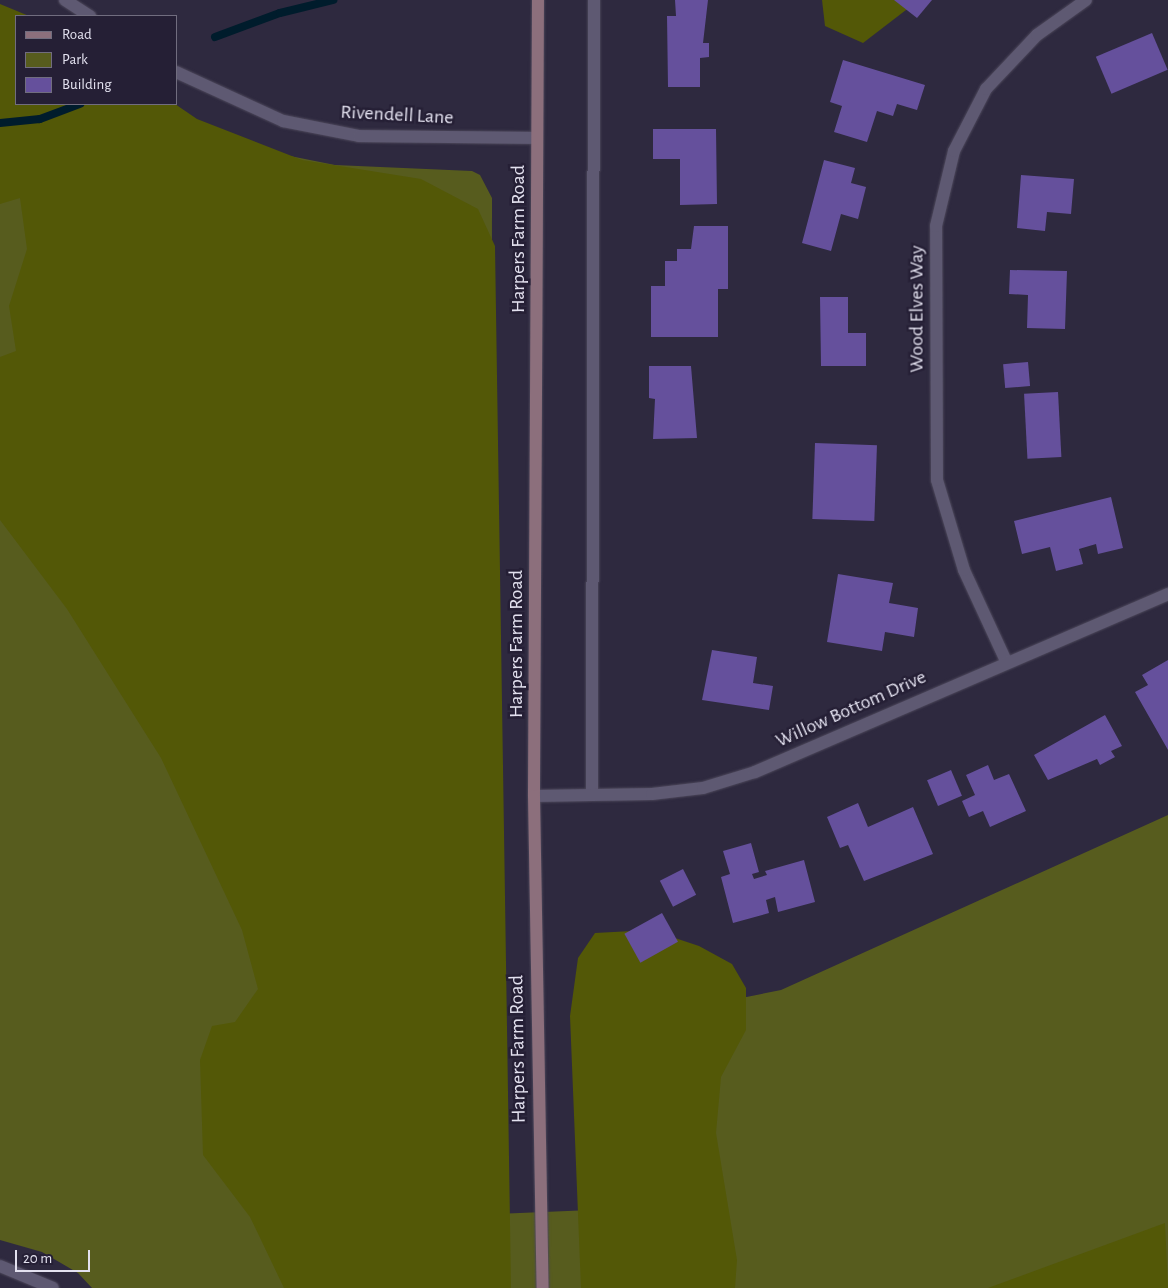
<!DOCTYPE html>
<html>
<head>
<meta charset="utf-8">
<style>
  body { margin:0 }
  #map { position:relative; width:1168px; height:1288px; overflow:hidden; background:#2e293f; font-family:"Alegreya Sans",sans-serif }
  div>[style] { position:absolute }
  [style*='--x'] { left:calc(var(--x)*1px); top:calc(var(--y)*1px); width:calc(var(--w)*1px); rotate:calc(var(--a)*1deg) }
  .green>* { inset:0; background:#575c1e }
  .forest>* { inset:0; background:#535807 }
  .stream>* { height:8px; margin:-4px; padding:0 4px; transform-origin:4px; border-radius:4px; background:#001c2c }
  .building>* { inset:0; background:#65509c; transform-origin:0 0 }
  .roads { filter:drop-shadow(0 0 1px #4c475a) drop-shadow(0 0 1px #4c475a) }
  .service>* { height:12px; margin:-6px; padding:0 6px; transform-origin:6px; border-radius:6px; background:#5e5972 }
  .minor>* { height:12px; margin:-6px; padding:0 6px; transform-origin:6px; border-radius:6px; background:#5e5972 }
  .secondary>* { height:12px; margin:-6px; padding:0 6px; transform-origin:6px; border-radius:6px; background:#8c6f7c }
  span { translate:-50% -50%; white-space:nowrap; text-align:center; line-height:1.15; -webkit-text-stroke:5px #251f35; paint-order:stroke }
  .street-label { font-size:20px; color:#e3e1ef }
  .legend { position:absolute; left:15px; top:15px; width:162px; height:90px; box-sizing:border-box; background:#251f35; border:1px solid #716d7f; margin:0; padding:6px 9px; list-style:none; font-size:15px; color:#e3e1ef }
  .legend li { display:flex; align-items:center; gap:10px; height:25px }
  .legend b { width:25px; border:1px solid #716d7f }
  .scale { position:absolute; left:15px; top:1250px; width:75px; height:22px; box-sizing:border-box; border:2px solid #e3e1ef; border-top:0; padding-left:6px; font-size:15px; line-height:18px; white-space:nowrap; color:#e3e1ef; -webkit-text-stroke:4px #251f35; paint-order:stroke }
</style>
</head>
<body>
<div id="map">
  <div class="green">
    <div style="clip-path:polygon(0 6px,16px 16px,16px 104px,189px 119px,285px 155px,335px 165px,472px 171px,480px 175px,492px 198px,491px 1037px,499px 1214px,591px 1210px,587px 1029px,781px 990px,1168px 815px,1168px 1288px,92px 1288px,78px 1273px,42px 1252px,0 1240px)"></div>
  </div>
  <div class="forest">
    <div style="clip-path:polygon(822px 0,919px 0,863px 43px,825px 26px)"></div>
    <div style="clip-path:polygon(0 4px,29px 16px,16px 16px,16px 104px,175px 104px,197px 119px,302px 160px,421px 179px,478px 209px,495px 246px,511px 1288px,284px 1288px,250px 1217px,203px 1155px,200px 1060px,212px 1026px,235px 1022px,258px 989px,242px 930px,161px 758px,67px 609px,0 520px,0 357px,16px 351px,9px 306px,27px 249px,20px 198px,0 204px)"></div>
    <div style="clip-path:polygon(651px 930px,699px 946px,732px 964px,746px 988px,746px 1030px,721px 1077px,716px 1133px,737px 1260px,735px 1288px,581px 1288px,570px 1016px,578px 958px,595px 933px)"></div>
    <div style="clip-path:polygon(1165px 1223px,1168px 1288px,988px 1288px)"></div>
  </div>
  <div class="stream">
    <div style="--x:215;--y:37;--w:69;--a:-20.3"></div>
    <div style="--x:280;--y:13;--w:55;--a:-13.8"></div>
    <div style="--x:0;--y:123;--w:40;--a:-5.7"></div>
    <div style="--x:40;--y:119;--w:43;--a:-20.6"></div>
  </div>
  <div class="building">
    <div style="clip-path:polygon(675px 0,708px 0,703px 43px,709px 43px,709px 57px,700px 58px,700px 87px,668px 87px,667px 16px,676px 16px)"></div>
    <div style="clip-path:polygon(894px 0,932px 0,917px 18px)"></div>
    <div style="left:1152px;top:33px;width:40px;height:61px;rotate:67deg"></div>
    <div style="clip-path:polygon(843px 60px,925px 85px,917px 110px,897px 104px,893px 116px,877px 111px,867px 142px,834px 132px,842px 106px,830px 102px)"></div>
    <div style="clip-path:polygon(653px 129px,716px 129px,717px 204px,680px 205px,680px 159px,653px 159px)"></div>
    <div style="clip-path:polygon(824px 160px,855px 168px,851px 183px,866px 187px,858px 219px,841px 214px,831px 251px,802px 243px)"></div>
    <div style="clip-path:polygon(1021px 175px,1074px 179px,1071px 214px,1047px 212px,1045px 231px,1017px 228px)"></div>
    <div style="clip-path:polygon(694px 226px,728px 226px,728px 289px,718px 289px,718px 337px,651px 337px,651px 286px,665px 286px,665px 261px,677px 261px,677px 249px,691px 249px)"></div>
    <div style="clip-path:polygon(1010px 270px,1067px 271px,1065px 329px,1027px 328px,1028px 295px,1009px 294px)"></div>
    <div style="clip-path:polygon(820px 297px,848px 297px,848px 333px,866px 333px,866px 366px,821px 366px)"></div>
    <div style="left:1028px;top:362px;width:24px;height:25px;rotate:85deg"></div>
    <div style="clip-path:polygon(649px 366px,691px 366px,697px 438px,653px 439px,655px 399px,649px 398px)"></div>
    <div style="left:1058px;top:392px;width:65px;height:34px;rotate:87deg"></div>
    <div style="left:815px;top:443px;width:62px;height:76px;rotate:2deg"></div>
    <div style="clip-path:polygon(1111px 497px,1123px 548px,1098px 554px,1096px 544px,1079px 549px,1083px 564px,1056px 571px,1050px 547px,1022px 554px,1014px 521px)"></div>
    <div style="clip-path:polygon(838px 574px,893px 583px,889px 603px,918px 608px,914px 637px,885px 632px,882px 651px,827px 642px)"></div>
    <div style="clip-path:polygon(712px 650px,757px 657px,753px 683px,773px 686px,769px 710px,702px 700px)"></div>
    <div style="clip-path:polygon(1168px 660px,1168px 750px,1135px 692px,1148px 685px,1142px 675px)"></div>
    <div style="clip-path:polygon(1105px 715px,1122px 746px,1111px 751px,1115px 757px,1100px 765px,1097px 759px,1048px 780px,1034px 755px)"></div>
    <div style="clip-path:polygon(988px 765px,994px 780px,1009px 774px,1026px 811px,990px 827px,983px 811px,969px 817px,962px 801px,975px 795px,966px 775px)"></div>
    <div style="left:951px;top:770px;width:28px;height:26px;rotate:67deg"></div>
    <div style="clip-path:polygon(858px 803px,868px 827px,913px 807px,933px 854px,864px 881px,848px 845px,840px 848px,827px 817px)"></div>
    <div style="clip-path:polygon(751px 843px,759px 872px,752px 874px,754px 879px,767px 875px,765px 871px,804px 860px,815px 902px,778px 912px,775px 897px,766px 900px,769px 913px,733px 923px,721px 877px,730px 874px,723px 851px)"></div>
    <div style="left:683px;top:869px;width:29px;height:26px;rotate:63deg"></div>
    <div style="left:662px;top:913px;width:33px;height:43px;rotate:61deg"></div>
  </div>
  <div class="roads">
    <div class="service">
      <div style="--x:592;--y:795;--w:795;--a:-89.86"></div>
      <div style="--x:0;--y:1266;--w:57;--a:22.5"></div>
    </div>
    <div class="minor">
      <div style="--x:65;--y:0;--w:30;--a:33"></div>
      <div style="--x:176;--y:72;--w:118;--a:24.6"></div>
      <div style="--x:283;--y:121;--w:77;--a:11.2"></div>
      <div style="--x:359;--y:136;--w:178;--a:0.6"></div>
      <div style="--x:1006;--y:661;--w:100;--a:-114.8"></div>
      <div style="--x:964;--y:570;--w:94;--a:-106.7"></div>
      <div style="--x:937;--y:480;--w:254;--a:-90.2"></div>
      <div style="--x:936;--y:226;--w:77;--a:-76.5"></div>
      <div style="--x:954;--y:151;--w:70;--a:-62.7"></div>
      <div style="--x:986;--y:89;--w:74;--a:-46.6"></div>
      <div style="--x:1037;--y:35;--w:60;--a:-35.5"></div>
      <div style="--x:534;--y:796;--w:118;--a:-1"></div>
      <div style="--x:652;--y:794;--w:51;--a:-6.7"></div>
      <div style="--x:703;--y:788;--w:54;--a:-17.1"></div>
      <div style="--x:755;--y:772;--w:450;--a:-23.3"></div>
    </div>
    <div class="secondary">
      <div style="--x:538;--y:0;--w:796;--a:90.29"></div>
      <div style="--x:534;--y:796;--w:492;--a:89"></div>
    </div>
  </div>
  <div class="street-label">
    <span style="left:397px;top:115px;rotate:3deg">Rivendell Lane</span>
    <span style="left:518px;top:239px;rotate:-90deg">Harpers Farm Road</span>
    <span style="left:917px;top:309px;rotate:-90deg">Wood Elves Way</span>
    <span style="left:516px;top:644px;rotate:-90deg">Harpers Farm Road</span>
    <span style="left:851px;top:709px;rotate:-24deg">Willow Bottom Drive</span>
    <span style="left:518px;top:1049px;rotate:-91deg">Harpers Farm Road</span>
  </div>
  <ul class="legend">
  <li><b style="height:6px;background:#8c6f7c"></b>Road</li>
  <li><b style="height:14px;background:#575c1e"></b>Park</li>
  <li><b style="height:14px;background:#65509c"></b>Building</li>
  </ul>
  <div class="scale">20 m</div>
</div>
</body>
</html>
